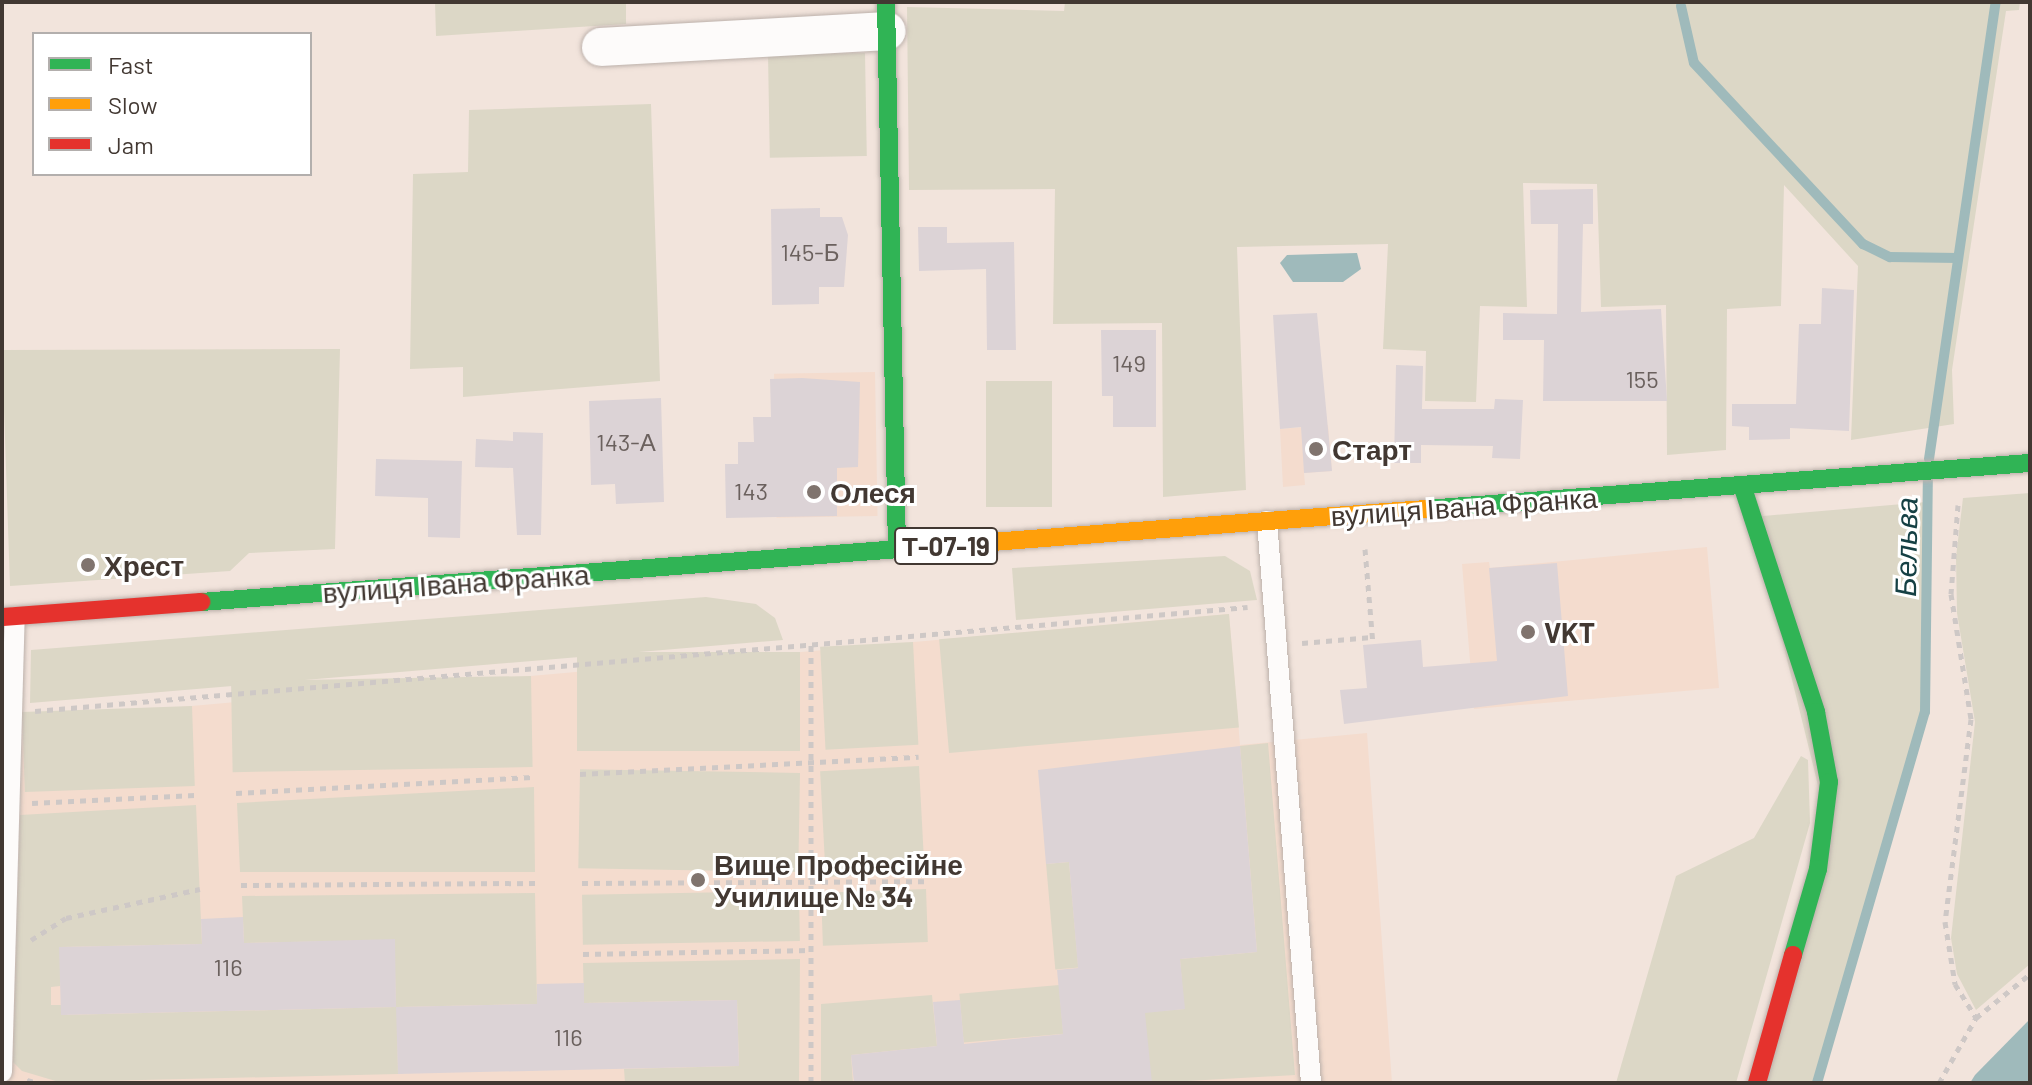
<!DOCTYPE html>
<html>
<head>
<meta charset="utf-8">
<style>
  body { margin:0 }
  #map { position:relative; width:2032px; height:1085px; overflow:hidden; background:#f2e4dc; font-family:Barlow,sans-serif }
  div>[style] { position:absolute }
  [style*='--x'] { left:calc(var(--x)*1px); top:calc(var(--y)*1px); width:calc(var(--w)*1px); rotate:calc(var(--a)*1deg) }
  .built>* { inset:0; background:#f4dcce; transform-origin:0 0 }
  .green>* { inset:0; background:#dcd7c6; transform-origin:0 0 }
  .water>* { inset:0; background:#9fbabb }
  .stream>* { height:10px; margin:-5px; padding:0 5px; transform-origin:5px; border-radius:5px; background:#9fbabb }
  .building>* { inset:0; background:#dcd3d6 }
  .path>* { height:5px; margin-top:-2.5px; transform-origin:0; background:repeating-linear-gradient(90deg,#cec8c6 0 6px,transparent 0 12px) }
  .roads { filter:drop-shadow(0 0 2px #bcb1ab) drop-shadow(0 0 2px #bcb1ab) }
  .lane>* { height:20px; margin:-10px; padding:0 10px; transform-origin:10px; border-radius:10px; background:#fdfbfa }
  .street>* { height:38px; margin:-19px; padding:0 19px; transform-origin:19px; border-radius:19px; background:#fdfbfa }
  .fast>* { height:18px; margin:-9px; padding:0 9px; transform-origin:9px; border-radius:9px; background:#30b455 }
  .slow>* { height:18px; margin:-9px; padding:0 9px; transform-origin:9px; border-radius:9px; background:#ff9f0a }
  .jam>* { height:18px; margin:-9px; padding:0 9px; transform-origin:9px; border-radius:9px; background:#e5322d }
  .dots>* { width:22px; height:22px; translate:-50% -50%; box-sizing:border-box; border:4px solid #fff; border-radius:50% }
  span { translate:-50% -50%; white-space:nowrap; text-align:center; line-height:1.15; -webkit-text-stroke:6px #fff; paint-order:stroke }
  .number-label { font-size:24px; color:#6b615e }
  .number-label span { -webkit-text-stroke-width:0 }
  .shield-label span { padding:2px 6px; background:#fff; border:2px solid; border-radius:6px; -webkit-text-stroke-width:0 }
  .shield-label { font-size:26px; color:#423832; font-weight:700 }
  .poi-label { font-size:28px; color:#423832; font-weight:700 }
  .left { translate:0 -50%; text-align:left }
  .street-label { font-size:28px; color:#423832 }
  .water-label { font-size:30px; color:#154044; font-style:italic }
  .frame { position:absolute; inset:0; border:4px solid #423832; pointer-events:none }
  .legend { position:absolute; left:32px; top:32px; width:280px; height:144px; box-sizing:border-box; background:#fff; border:2px solid #b3afad; margin:0; padding:10px 14px; list-style:none; font-size:24px; color:#423832 }
  .legend li { display:flex; align-items:center; gap:16px; height:40px }
  .legend b { width:40px; border:2px solid #b3afad }
</style>
</head>
<body>
<div id="map">
  <div class="built">
    <div style="left:875px;top:372px;width:144px;height:101px;rotate:89deg"></div>
    <div style="clip-path:polygon(1328px 425px,1332px 471px,1304px 473px,1305px 485px,1283px 487px,1280px 429px)"></div>
    <div style="clip-path:polygon(1707px 547px,1719px 688px,1474px 709px,1462px 564px,1489px 562px,1490px 568px)"></div>
    <div style="clip-path:polygon(1229px 614px,1240px 745px,1367px 733px,1392px 1083px,2px 1083px,2px 945px,17px 945px,23px 721px)"></div>
  </div>
  <div class="green">
    <div style="clip-path:polygon(435px 2px,626px 2px,626px 24px,436px 36px)"></div>
    <div style="clip-path:polygon(1065px 2px,2020px 2px,2019px 10px,2006px 11px,1952px 370px,1954px 424px,1851px 440px,1858px 266px,1784px 185px,1781px 306px,1727px 309px,1726px 450px,1667px 455px,1666px 305px,1601px 307px,1597px 184px,1523px 183px,1527px 307px,1480px 306px,1476px 402px,1425px 401px,1426px 351px,1383px 349px,1388px 244px,1237px 247px,1246px 490px,1163px 497px,1162px 323px,1053px 324px,1055px 189px,909px 190px,907px 7px,1064px 11px)"></div>
    <div style="left:865px;top:53px;width:103px;height:97px;rotate:89deg"></div>
    <div style="clip-path:polygon(651px 104px,660px 381px,463px 397px,463px 367px,410px 369px,413px 174px,468px 172px,469px 110px)"></div>
    <div style="clip-path:polygon(340px 349px,335px 549px,249px 553px,230px 571px,10px 586px,2px 350px)"></div>
    <div style="left:1052px;top:381px;width:126px;height:66px;rotate:90deg"></div>
    <div style="clip-path:polygon(2030px 493px,2030px 964px,1976px 1010px,1957px 974px,1951px 938px,1975px 722px,1957px 613px,1956px 557px,1963px 498px)"></div>
    <div style="clip-path:polygon(1926px 502px,1925px 712px,1915px 756px,1817px 1083px,1757px 1083px,1827px 822px,1752px 517px)"></div>
    <div style="clip-path:polygon(1225px 556px,1250px 571px,1257px 600px,1016px 620px,1012px 568px)"></div>
    <div style="clip-path:polygon(706px 597px,756px 604px,775px 618px,783px 640px,30px 703px,31px 650px)"></div>
    <div style="left:1229px;top:614px;width:114px;height:291px;rotate:85deg"></div>
    <div style="left:913px;top:642px;width:103px;height:93px;rotate:87deg"></div>
    <div style="left:800px;top:652px;width:99px;height:223px;rotate:90deg"></div>
    <div style="left:531px;top:676px;width:91px;height:300px;rotate:89deg"></div>
    <div style="left:192px;top:706px;width:80px;height:170px;rotate:88deg"></div>
    <div style="clip-path:polygon(1268px 743px,1295px 1075px,1152px 1083px,1123px 1014px,1184px 1009px,1180px 959px,1257px 952px,1240px 746px)"></div>
    <div style="clip-path:polygon(1801px 756px,1808px 760px,1810px 823px,1736px 1083px,1616px 1083px,1676px 876px,1754px 838px)"></div>
    <div style="left:919px;top:766px;width:106px;height:99px;rotate:87deg"></div>
    <div style="left:800px;top:773px;width:99px;height:220px;rotate:91deg"></div>
    <div style="clip-path:polygon(534px 787px,535px 872px,240px 872px,237px 803px)"></div>
    <div style="clip-path:polygon(196px 805px,202px 944px,60px 947px,60px 986px,51px 987px,51px 1005px,61px 1005px,62px 1015px,396px 1007px,394px 940px,244px 943px,242px 896px,535px 893px,537px 1004px,397px 1007px,398px 1074px,59px 1082px,22px 1071px,13px 1062px,20px 815px)"></div>
    <div style="left:1069px;top:862px;width:106px;height:23px;rotate:85deg"></div>
    <div style="left:926px;top:889px;width:53px;height:105px;rotate:88deg"></div>
    <div style="left:799px;top:891px;width:50px;height:217px;rotate:89deg"></div>
    <div style="clip-path:polygon(800px 959px,799px 1083px,625px 1083px,624px 1069px,739px 1066px,737px 1000px,584px 1003px,583px 963px)"></div>
    <div style="left:1059px;top:985px;width:49px;height:100px;rotate:85deg"></div>
    <div style="clip-path:polygon(932px 995px,937px 1046px,851px 1055px,853px 1083px,821px 1083px,821px 1004px)"></div>
  </div>
  <div class="water">
    <div style="clip-path:polygon(1357px 253px,1361px 269px,1343px 282px,1293px 282px,1280px 263px,1287px 255px)"></div>
    <div style="clip-path:polygon(2030px 1019px,2030px 1083px,1970px 1083px,1975px 1075px)"></div>
  </div>
  <div class="stream">
    <div style="--x:1681;--y:6;--w:58;--a:77.2"></div>
    <div style="--x:1694;--y:63;--w:248;--a:47"></div>
    <div style="--x:1863;--y:244;--w:30;--a:26"></div>
    <div style="--x:1890;--y:257;--w:68;--a:0.8"></div>
    <div style="--x:1929;--y:459;--w:462;--a:-81.7"></div>
    <div style="--x:1817;--y:1083;--w:386;--a:-73.8"></div>
    <div style="--x:1925;--y:712;--w:233;--a:-89.3"></div>
  </div>
  <div class="building">
    <div style="clip-path:polygon(1593px 189px,1593px 224px,1583px 224px,1581px 312px,1661px 309px,1667px 401px,1543px 401px,1544px 340px,1503px 340px,1503px 313px,1557px 314px,1558px 224px,1531px 224px,1530px 190px)"></div>
    <div style="clip-path:polygon(820px 208px,820px 217px,842px 217px,848px 235px,844px 287px,819px 287px,819px 304px,772px 305px,771px 209px)"></div>
    <div style="clip-path:polygon(918px 227px,947px 227px,947px 243px,1014px 242px,1016px 350px,987px 350px,986px 269px,919px 271px)"></div>
    <div style="clip-path:polygon(1822px 288px,1854px 290px,1849px 431px,1790px 428px,1790px 439px,1749px 440px,1749px 427px,1732px 426px,1732px 404px,1796px 404px,1799px 324px,1821px 324px)"></div>
    <div style="clip-path:polygon(1317px 313px,1332px 471px,1304px 473px,1301px 427px,1280px 429px,1273px 315px)"></div>
    <div style="clip-path:polygon(1101px 330px,1156px 330px,1156px 427px,1113px 427px,1113px 396px,1102px 396px)"></div>
    <div style="clip-path:polygon(1396px 365px,1423px 366px,1422px 409px,1494px 409px,1495px 399px,1523px 400px,1520px 459px,1492px 458px,1493px 446px,1421px 445px,1421px 463px,1394px 463px)"></div>
    <div style="clip-path:polygon(802px 378px,860px 382px,858px 467px,837px 468px,837px 516px,726px 518px,725px 464px,738px 464px,738px 442px,754px 442px,753px 417px,771px 417px,770px 379px)"></div>
    <div style="clip-path:polygon(661px 398px,664px 502px,616px 504px,615px 484px,591px 485px,589px 401px)"></div>
    <div style="clip-path:polygon(513px 432px,543px 433px,541px 535px,517px 535px,513px 468px,475px 467px,476px 439px,513px 441px)"></div>
    <div style="clip-path:polygon(376px 459px,462px 461px,460px 538px,428px 537px,428px 498px,375px 496px)"></div>
    <div style="clip-path:polygon(1557px 563px,1568px 696px,1344px 724px,1340px 690px,1367px 688px,1363px 645px,1421px 640px,1423px 667px,1497px 661px,1489px 568px)"></div>
    <div style="clip-path:polygon(1240px 746px,1257px 952px,1180px 959px,1185px 1009px,1145px 1013px,1152px 1083px,854px 1083px,851px 1055px,937px 1046px,933px 1002px,960px 1000px,964px 1044px,1063px 1034px,1057px 970px,1078px 968px,1069px 862px,1046px 864px,1038px 770px)"></div>
    <div style="clip-path:polygon(243px 917px,244px 943px,395px 939px,396px 1007px,61px 1015px,59px 947px,202px 944px,201px 919px)"></div>
    <div style="clip-path:polygon(584px 983px,584px 1003px,737px 1000px,739px 1066px,398px 1074px,396px 1007px,537px 1004px,537px 984px)"></div>
  </div>
  <div class="path">
    <div style="--x:1958;--y:505;--w:89;--a:94.5"></div>
    <div style="--x:1951;--y:594;--w:127;--a:80.9"></div>
    <div style="--x:1971;--y:719;--w:205;--a:97.3"></div>
    <div style="--x:1945;--y:922;--w:63;--a:80.8"></div>
    <div style="--x:1955;--y:984;--w:40;--a:58"></div>
    <div style="--x:1365;--y:549;--w:95;--a:85.2"></div>
    <div style="--x:1302;--y:643;--w:70;--a:-4.9"></div>
    <div style="--x:35;--y:711;--w:1217;--a:-4.9"></div>
    <div style="--x:580;--y:774;--w:339;--a:-2.9"></div>
    <div style="--x:236;--y:793;--w:297;--a:-3.1"></div>
    <div style="--x:32;--y:803;--w:163;--a:-2.8"></div>
    <div style="--x:582;--y:883;--w:343;--a:-0.3"></div>
    <div style="--x:241;--y:885;--w:294;--a:-0.4"></div>
    <div style="--x:31;--y:940;--w:41;--a:-32.2"></div>
    <div style="--x:66;--y:918;--w:137;--a:-12.2"></div>
    <div style="--x:583;--y:954;--w:228;--a:-1"></div>
    <div style="--x:27;--y:1080;--w:11;--a:15"></div>
    <div style="--x:811;--y:1083;--w:439;--a:-90"></div>
    <div style="--x:1939;--y:1083;--w:75;--a:-60.4"></div>
    <div style="--x:1976;--y:1018;--w:70;--a:-39.2"></div>
  </div>
  <div class="roads">
    <div class="lane">
      <div style="--x:1267;--y:521;--w:564;--a:85.52"></div>
      <div style="--x:2;--y:1072;--w:455;--a:-88.4"></div>
    </div>
    <div class="street">
      <div style="--x:601;--y:47;--w:286;--a:-3.2"></div>
    </div>
    <div class="fast">
      <div style="--x:886;--y:2;--w:547;--a:88.85"></div>
      <div style="--x:1742;--y:485;--w:239;--a:71.9"></div>
      <div style="--x:1816;--y:712;--w:71;--a:79.5"></div>
      <div style="--x:1829;--y:782;--w:88;--a:97.2"></div>
      <div style="--x:1818;--y:869;--w:90;--a:106.2"></div>
      <div style="--x:1426;--y:509;--w:606;--a:-4.36"></div>
      <div style="--x:201;--y:602;--w:714;--a:-4.34"></div>
    </div>
    <div class="slow">
      <div style="--x:913;--y:548;--w:514;--a:-4.35"></div>
    </div>
    <div class="jam">
      <div style="--x:2;--y:617;--w:200;--a:-4.3"></div>
      <div style="--x:1757;--y:1083;--w:133;--a:-74.3"></div>
    </div>
  </div>
  <div class="dots">
    <div style="left:1316px;top:449px;background:#80746e"></div>
    <div style="left:814px;top:492px;background:#80746e"></div>
    <div style="left:88px;top:565px;background:#80746e"></div>
    <div style="left:1528px;top:632px;background:#80746e"></div>
    <div style="left:698px;top:880px;background:#80746e"></div>
  </div>
  <div class="number-label">
    <span style="left:810px;top:252px">145-Б</span>
    <span style="left:1129px;top:363px">149</span>
    <span style="left:1642px;top:379px">155</span>
    <span style="left:626px;top:442px">143-А</span>
    <span style="left:751px;top:491px">143</span>
    <span style="left:228px;top:967px">116</span>
    <span style="left:568px;top:1037px">116</span>
  </div>
  <div class="shield-label">
    <span style="left:946px;top:546px">Т-07-19</span>
  </div>
  <div class="poi-label">
    <span class="left" style="left:1332px;top:449px">Старт</span>
    <span class="left" style="left:830px;top:492px">Олеся</span>
    <span class="left" style="left:104px;top:565px">Хрест</span>
    <span class="left" style="left:1544px;top:632px">VKT</span>
    <span class="left" style="left:714px;top:880px">Вище Професійне<br>Училище № 34</span>
  </div>
  <div class="street-label">
    <span style="left:1464px;top:506px;rotate:-4deg">вулиця Івана Франка</span>
    <span style="left:456px;top:583px;rotate:-4deg">вулиця Івана Франка</span>
  </div>
  <div class="water-label">
    <span style="left:1905px;top:547px;rotate:-89deg">Бельва</span>
  </div>
  <div class="frame"></div>
  <ul class="legend">
  <li><b style="height:10px;background:#30b455"></b>Fast</li>
  <li><b style="height:10px;background:#ff9f0a"></b>Slow</li>
  <li><b style="height:10px;background:#e5322d"></b>Jam</li>
  </ul>
</div>
</body>
</html>
